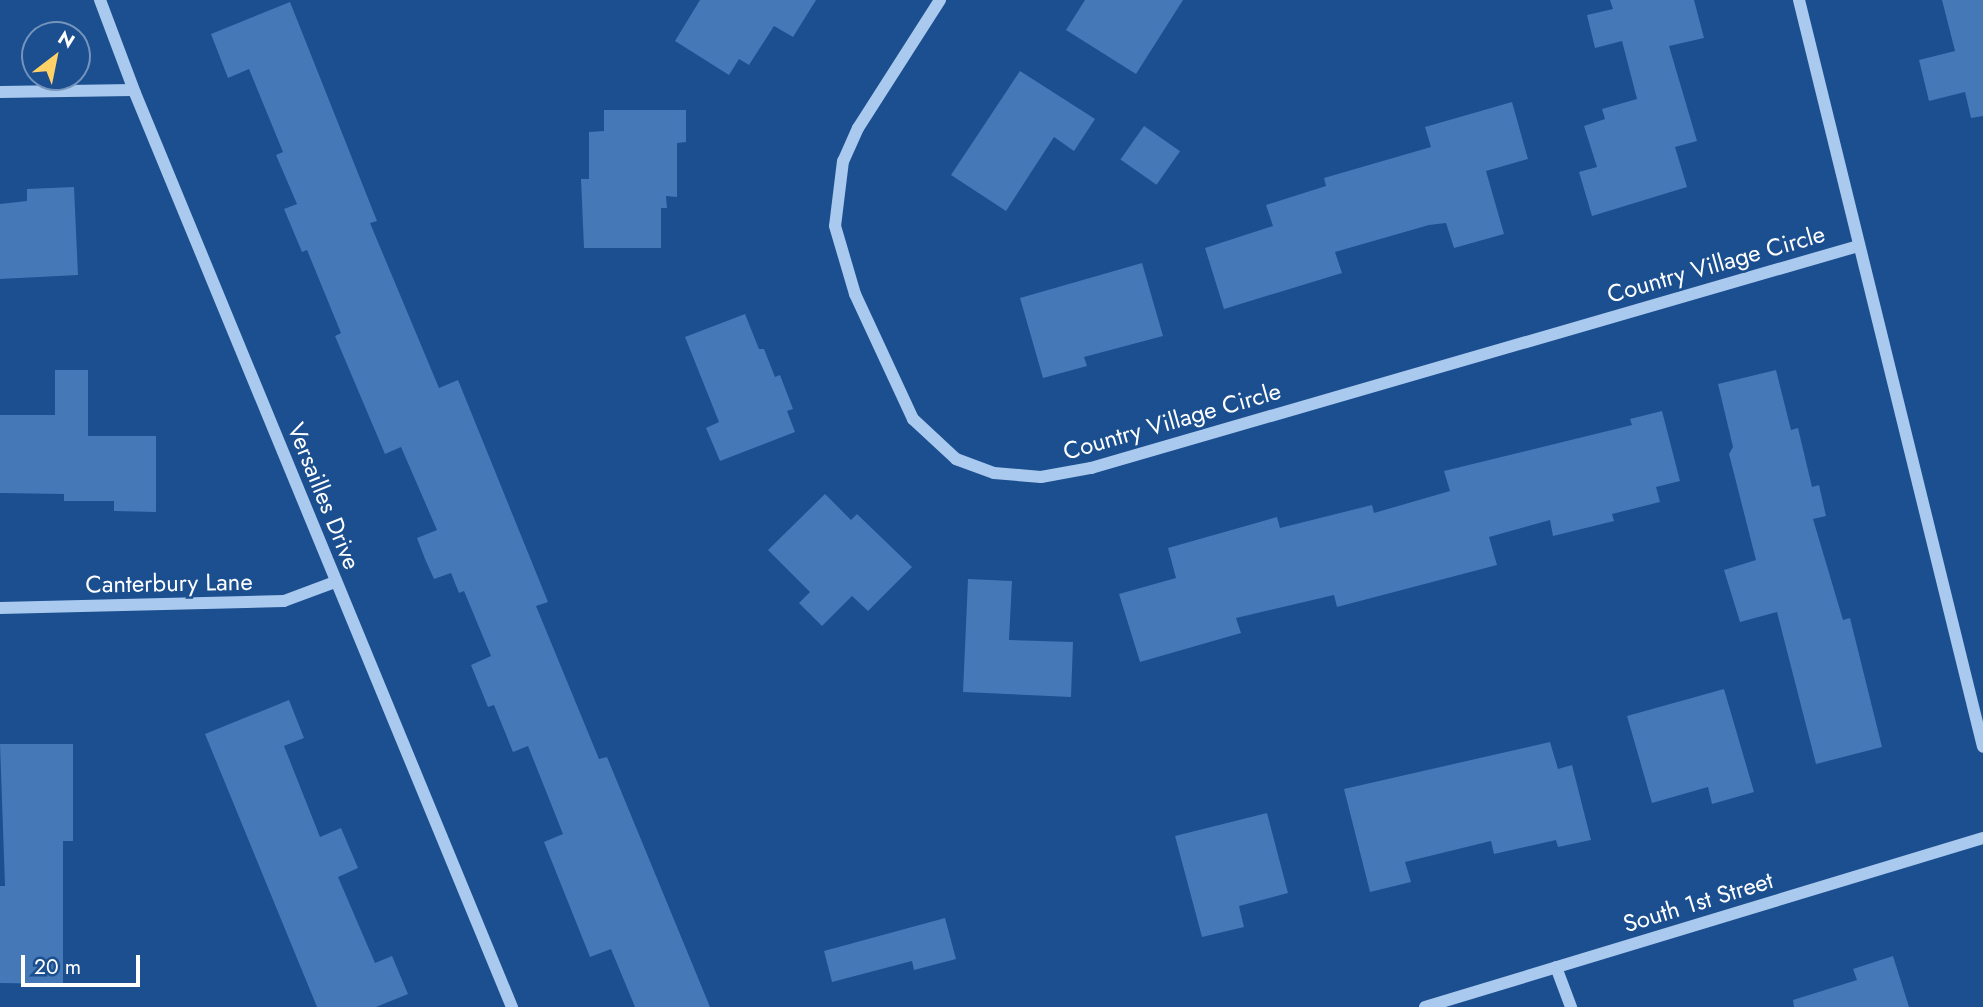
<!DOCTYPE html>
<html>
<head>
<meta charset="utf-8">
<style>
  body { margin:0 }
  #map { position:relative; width:1983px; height:1007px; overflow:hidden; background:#1b4f8f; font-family:Jost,sans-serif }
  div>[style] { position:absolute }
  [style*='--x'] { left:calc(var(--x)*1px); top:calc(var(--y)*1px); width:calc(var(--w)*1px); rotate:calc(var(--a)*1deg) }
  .building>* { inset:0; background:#4478b7; transform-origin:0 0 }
  .minor>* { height:12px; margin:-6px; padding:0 6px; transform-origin:6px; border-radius:6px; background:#a9c9ee }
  span { translate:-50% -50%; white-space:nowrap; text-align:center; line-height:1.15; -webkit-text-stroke:5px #1b4f8f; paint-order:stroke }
  .street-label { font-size:24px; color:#fff }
  .north { position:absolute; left:21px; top:21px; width:70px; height:70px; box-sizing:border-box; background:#1b4f8f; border:2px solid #7695bc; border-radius:50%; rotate:32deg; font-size:19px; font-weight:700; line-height:28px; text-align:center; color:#fff }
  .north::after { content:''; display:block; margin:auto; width:24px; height:32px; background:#ffd166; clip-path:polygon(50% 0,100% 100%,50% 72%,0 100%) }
  .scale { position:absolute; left:21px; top:955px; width:119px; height:32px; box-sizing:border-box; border:4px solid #fff; border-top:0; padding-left:9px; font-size:21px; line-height:24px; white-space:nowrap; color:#fff; -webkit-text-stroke:5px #1b4f8f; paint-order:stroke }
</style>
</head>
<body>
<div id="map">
  <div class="building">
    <div style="clip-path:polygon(700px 0,816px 0,793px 37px,774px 26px,749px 65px,739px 59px,729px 75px,675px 41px)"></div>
    <div style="clip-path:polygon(1085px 0,1183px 0,1136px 74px,1066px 30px)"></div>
    <div style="clip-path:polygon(1610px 0,1694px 0,1704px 38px,1669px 46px,1697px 141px,1675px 147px,1687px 187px,1592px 216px,1579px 172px,1597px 167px,1584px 126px,1605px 119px,1602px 109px,1637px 99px,1622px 41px,1595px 48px,1587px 15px,1613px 9px)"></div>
    <div style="clip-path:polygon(1942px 0,1983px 0,1983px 116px,1971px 118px,1965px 92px,1929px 101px,1919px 60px,1955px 51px)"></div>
    <div style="clip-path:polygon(290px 2px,377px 221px,370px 223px,439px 388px,458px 380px,548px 602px,536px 606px,599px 759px,607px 757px,710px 1007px,635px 1007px,611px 949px,590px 957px,544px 842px,563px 834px,528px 746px,513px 752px,494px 705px,488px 707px,471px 665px,491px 656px,464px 591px,459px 593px,451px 573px,434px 579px,425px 559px,417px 538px,437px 530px,401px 447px,385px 454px,335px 336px,341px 333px,307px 250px,302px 252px,284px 209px,297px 204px,276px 155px,283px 152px,249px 69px,228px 78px,211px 34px)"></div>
    <div style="clip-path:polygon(1020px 71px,1095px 119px,1074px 151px,1054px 137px,1006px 211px,951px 175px)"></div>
    <div style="clip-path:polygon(1512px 102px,1528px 159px,1486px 171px,1504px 234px,1454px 248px,1446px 223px,1429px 225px,1335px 252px,1342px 273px,1224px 309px,1205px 248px,1273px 226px,1266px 205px,1326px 186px,1324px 178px,1431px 147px,1425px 127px)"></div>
    <div style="clip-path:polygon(604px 110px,686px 110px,686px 142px,677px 143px,677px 197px,666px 196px,667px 208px,661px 208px,661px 248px,584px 248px,581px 179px,589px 179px,589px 132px,604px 131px)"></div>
    <div style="left:1144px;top:126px;width:44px;height:41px;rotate:35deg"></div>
    <div style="clip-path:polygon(74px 187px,78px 275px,0 279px,0 204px,27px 201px,27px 189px)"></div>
    <div style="clip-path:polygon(1142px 263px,1163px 336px,1084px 357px,1087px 366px,1043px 378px,1020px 298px)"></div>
    <div style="clip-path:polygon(745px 314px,759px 349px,764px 349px,775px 377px,780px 375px,793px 409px,787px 411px,795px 432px,720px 461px,706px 428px,719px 422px,685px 337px)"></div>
    <div style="clip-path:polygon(55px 370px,88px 370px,88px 436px,156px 436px,156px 512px,114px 511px,114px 501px,64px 501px,64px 494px,0 493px,0 415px,55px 415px)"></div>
    <div style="clip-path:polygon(1776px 370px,1791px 430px,1798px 428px,1812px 487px,1819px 485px,1826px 516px,1813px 519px,1843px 620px,1850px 618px,1882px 747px,1816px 764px,1777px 612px,1740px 622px,1724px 570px,1756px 560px,1729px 454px,1733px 447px,1718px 384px)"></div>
    <div style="clip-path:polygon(1662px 411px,1680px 481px,1656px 487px,1660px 502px,1612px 514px,1614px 521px,1553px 536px,1550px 520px,1489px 537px,1497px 565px,1337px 607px,1334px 595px,1236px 618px,1241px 633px,1140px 662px,1119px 594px,1176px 578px,1168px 548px,1277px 517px,1280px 528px,1372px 505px,1374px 513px,1450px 491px,1444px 471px,1632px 425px,1630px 419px)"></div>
    <div style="clip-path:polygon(825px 494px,851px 520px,857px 514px,912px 567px,868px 611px,852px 596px,822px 626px,799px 603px,810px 592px,768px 550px)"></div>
    <div style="clip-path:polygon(968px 579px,1012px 581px,1009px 640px,1073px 642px,1071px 697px,963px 692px)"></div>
    <div style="clip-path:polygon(1724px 689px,1754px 792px,1712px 804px,1708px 787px,1652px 803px,1627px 716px)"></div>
    <div style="clip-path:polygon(289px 700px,304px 738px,284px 746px,320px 837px,341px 828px,358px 868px,338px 877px,375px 963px,392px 956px,408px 994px,376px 1007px,317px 1007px,205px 734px)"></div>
    <div style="clip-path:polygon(1550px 742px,1558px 769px,1572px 765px,1591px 840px,1558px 847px,1556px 840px,1494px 854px,1491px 841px,1405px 862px,1411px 882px,1370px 892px,1344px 789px)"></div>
    <div style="clip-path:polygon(0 744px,73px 744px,73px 841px,63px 841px,63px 984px,0 983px,0 886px,5px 886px)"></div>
    <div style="clip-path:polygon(1267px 813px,1288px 893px,1239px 906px,1244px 927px,1202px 937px,1175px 836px)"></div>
    <div style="clip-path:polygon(945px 918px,956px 959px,914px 970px,912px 961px,832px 982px,824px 951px)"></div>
    <div style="clip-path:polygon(1893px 956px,1909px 1007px,1794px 1007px,1793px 1000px,1857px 980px,1853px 969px)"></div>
  </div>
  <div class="minor">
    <div style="--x:100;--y:0;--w:99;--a:69.4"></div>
    <div style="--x:135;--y:93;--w:989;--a:67.59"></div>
    <div style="--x:940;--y:0;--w:152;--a:122.6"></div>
    <div style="--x:858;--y:128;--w:36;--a:114"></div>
    <div style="--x:843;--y:161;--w:65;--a:97"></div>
    <div style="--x:835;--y:226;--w:71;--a:73.6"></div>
    <div style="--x:855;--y:294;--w:138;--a:65.1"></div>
    <div style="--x:913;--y:419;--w:59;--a:42.9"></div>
    <div style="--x:956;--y:459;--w:40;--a:20.2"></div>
    <div style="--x:994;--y:473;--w:47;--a:4.9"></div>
    <div style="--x:1041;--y:477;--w:51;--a:-10.2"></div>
    <div style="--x:1091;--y:468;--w:798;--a:-16.14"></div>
    <div style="--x:1799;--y:0;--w:769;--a:76.16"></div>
    <div style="--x:0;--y:92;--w:133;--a:-0.9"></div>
    <div style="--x:0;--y:608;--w:284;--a:-1.4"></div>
    <div style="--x:284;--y:601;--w:54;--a:-20.4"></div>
    <div style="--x:1556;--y:967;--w:43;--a:69.4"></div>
    <div style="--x:1425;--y:1007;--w:583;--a:-16.85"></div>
  </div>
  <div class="street-label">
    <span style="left:1716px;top:264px;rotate:-16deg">Country Village Circle</span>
    <span style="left:1172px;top:421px;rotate:-16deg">Country Village Circle</span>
    <span style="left:324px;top:496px;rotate:68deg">Versailles Drive</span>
    <span style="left:169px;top:583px;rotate:-1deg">Canterbury Lane</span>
    <span style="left:1698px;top:902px;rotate:-17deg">South 1st Street</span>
  </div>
  <div class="north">N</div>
  <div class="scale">20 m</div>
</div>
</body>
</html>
